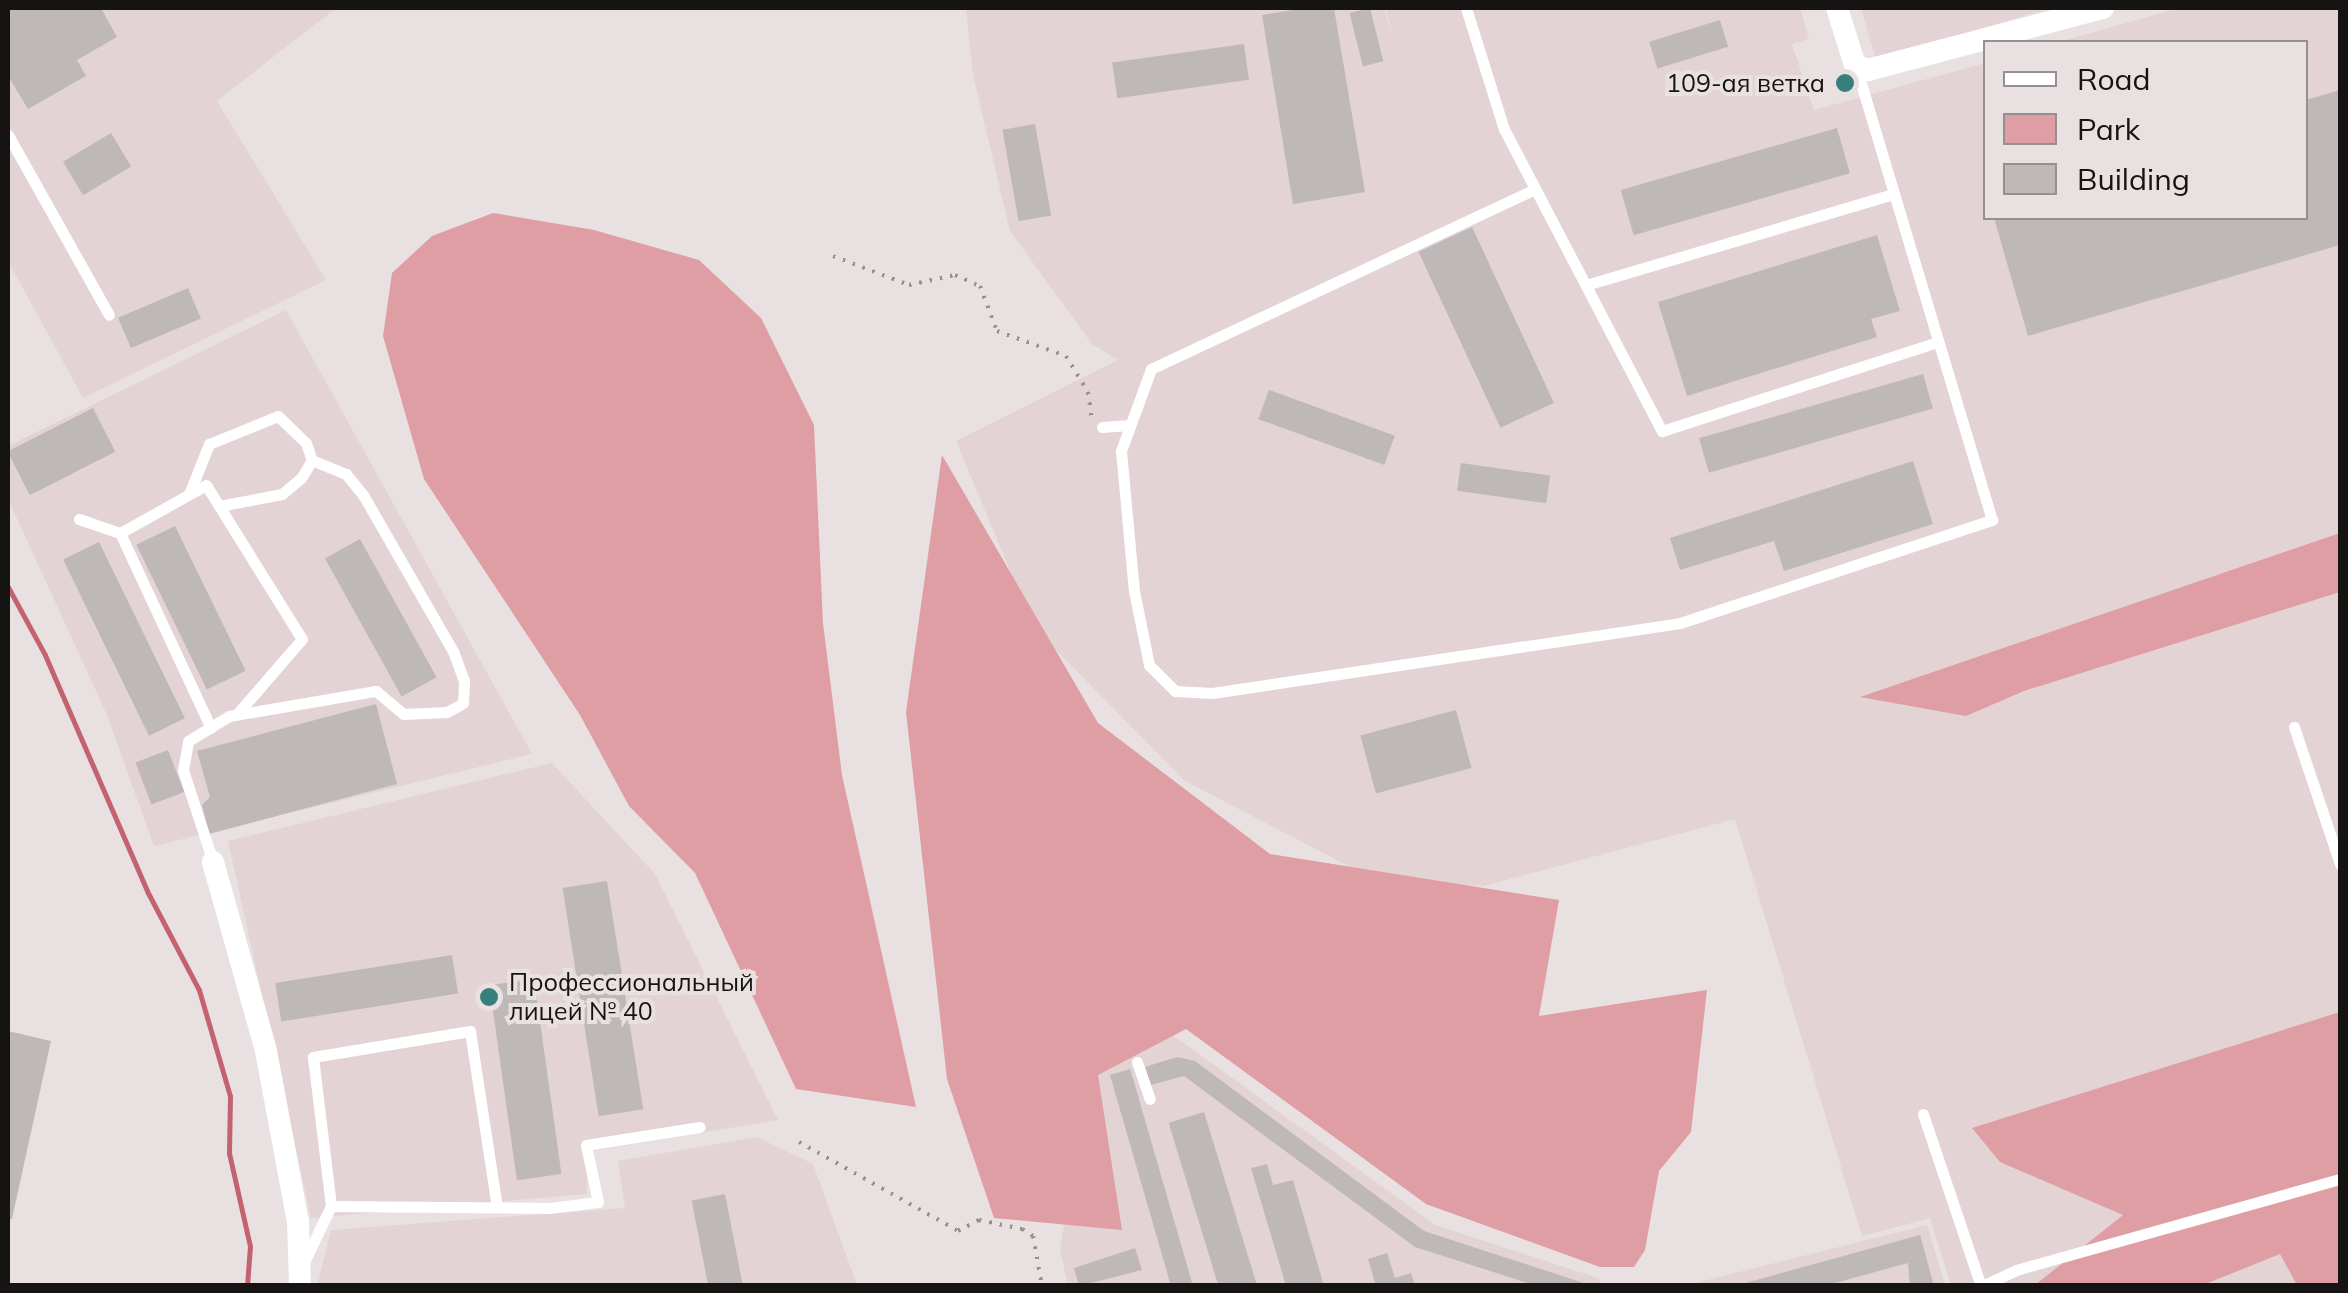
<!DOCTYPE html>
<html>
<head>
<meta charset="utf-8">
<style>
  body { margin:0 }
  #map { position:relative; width:2348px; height:1293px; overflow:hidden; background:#e9e1e1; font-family:Mulish,sans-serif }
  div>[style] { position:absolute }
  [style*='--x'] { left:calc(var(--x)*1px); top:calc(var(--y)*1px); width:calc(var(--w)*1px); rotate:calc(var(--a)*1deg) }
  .built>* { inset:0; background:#e3d3d4 }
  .green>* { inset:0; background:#de9ea4 }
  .stream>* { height:5px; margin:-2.5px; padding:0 2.5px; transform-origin:2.5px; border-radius:2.5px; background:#c46370 }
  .building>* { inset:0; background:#bfb8b8; transform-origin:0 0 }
  .path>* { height:4px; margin-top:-2px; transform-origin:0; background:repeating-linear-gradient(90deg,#969090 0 2.5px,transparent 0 10.5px) }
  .service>* { height:11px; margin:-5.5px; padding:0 5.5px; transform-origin:5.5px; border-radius:5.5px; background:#fff }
  .minor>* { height:22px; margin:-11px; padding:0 11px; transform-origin:11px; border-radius:11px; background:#fff }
  .dots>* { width:28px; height:28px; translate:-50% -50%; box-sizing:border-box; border:5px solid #e9e1e1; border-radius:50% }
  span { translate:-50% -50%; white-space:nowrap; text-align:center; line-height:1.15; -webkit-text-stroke:8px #e9e1e1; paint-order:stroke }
  .poi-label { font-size:25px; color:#161313 }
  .right { translate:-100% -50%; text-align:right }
  .left { translate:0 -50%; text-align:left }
  .frame { position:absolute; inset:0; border:10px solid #161313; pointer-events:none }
  .legend { position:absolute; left:1983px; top:40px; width:325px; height:180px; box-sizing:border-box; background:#e9e1e1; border:2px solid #958f8f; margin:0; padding:12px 18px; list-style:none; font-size:30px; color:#161313 }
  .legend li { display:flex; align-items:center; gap:20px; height:50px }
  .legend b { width:50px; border:2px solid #958f8f }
</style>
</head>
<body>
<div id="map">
  <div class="built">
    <div style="clip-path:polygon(8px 8px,336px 8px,217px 101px,326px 280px,83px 398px,8px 261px)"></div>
    <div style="clip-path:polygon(966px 8px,1384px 8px,1393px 39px,1386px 8px,1800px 8px,1809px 39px,1792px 44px,1814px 110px,1985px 63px,1986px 218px,2306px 218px,2306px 42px,2058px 42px,2180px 8px,2340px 8px,2340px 1285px,1951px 1285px,1930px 1218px,1862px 1236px,1735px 819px,1484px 886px,1375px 880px,1185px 781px,1034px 628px,956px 441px,1118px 360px,1092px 344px,1010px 231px,973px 75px)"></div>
    <div style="clip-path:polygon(1861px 8px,2051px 8px,1876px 60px)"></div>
    <div style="clip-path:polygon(286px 310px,532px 754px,154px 846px,107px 715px,8px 499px,8px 446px)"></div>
    <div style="clip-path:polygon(552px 763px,655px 874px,778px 1120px,587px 1152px,587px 1194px,311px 1218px,228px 841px)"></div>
    <div style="clip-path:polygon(1173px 1035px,1435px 1225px,1598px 1278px,1601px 1285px,1068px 1285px,1060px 1250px,1090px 1059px)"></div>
    <div style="clip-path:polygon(757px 1137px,813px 1164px,857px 1285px,317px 1286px,331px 1230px,625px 1208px,618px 1161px)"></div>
    <div style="clip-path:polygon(1927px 1225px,1945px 1285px,1683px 1286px)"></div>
  </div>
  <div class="green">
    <div style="clip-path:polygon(493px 213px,594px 230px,699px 260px,761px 318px,814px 425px,823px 623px,842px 775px,916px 1107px,796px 1089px,695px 873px,629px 806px,580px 715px,424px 479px,383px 336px,392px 273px,432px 236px)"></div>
    <div style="clip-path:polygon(942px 455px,1098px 723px,1270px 854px,1559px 900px,1539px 1016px,1707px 990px,1691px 1132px,1659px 1171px,1645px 1250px,1634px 1267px,1600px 1267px,1426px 1204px,1186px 1029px,1098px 1075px,1122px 1230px,994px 1218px,947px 1079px,906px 712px)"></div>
    <div style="clip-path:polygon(2340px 533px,2340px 592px,2024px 691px,1966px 716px,1860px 697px)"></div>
    <div style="clip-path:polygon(2340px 1012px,2340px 1285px,2297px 1285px,2280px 1254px,2203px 1285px,2035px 1285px,2123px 1215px,2000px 1162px,1972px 1128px)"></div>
  </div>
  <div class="stream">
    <div style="--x:8;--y:587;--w:77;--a:61.4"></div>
    <div style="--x:45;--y:655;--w:257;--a:66.6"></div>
    <div style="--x:147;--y:891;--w:112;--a:62.3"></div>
    <div style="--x:199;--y:990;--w:110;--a:73.7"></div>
    <div style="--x:230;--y:1096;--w:57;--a:91"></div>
    <div style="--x:229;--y:1153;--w:95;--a:77.3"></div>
    <div style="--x:250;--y:1246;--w:40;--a:94.3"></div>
  </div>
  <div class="building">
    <div style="clip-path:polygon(8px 8px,101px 8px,117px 37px,77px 60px,86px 76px,28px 109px,8px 76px)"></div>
    <div style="clip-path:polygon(1305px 8px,1334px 8px,1365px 192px,1293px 204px,1262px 15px)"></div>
    <div style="left:1370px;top:8px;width:55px;height:21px;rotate:76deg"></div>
    <div style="left:1720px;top:20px;width:28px;height:74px;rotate:73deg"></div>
    <div style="left:1244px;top:44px;width:36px;height:133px;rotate:82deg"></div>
    <div style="clip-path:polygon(2340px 90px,2340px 245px,2028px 336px,1994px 218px,2306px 218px,2306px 100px)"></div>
    <div style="left:1035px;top:124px;width:93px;height:33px;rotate:80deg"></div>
    <div style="left:1837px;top:128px;width:47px;height:225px;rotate:74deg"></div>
    <div style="left:111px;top:133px;width:39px;height:56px;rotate:59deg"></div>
    <div style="left:1472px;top:227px;width:194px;height:59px;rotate:65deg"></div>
    <div style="clip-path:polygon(1877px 235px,1900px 311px,1871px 319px,1877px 337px,1687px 396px,1658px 302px)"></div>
    <div style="left:188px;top:288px;width:33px;height:76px;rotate:67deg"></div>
    <div style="left:1923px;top:374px;width:36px;height:233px;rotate:74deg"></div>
    <div style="left:1269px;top:390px;width:134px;height:31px;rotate:20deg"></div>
    <div style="left:93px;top:408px;width:49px;height:96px;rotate:63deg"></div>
    <div style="clip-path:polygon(1913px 461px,1933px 524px,1784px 571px,1774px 541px,1680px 570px,1670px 538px)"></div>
    <div style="left:1461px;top:463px;width:90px;height:28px;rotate:8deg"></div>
    <div style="left:175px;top:526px;width:161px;height:43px;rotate:64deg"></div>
    <div style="left:360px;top:539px;width:158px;height:40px;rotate:61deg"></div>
    <div style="left:99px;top:542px;width:196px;height:40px;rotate:64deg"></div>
    <div style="clip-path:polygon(376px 704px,397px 784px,209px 834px,202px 805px,210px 797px,197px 751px)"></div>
    <div style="left:1456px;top:710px;width:60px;height:99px;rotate:75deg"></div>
    <div style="left:168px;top:750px;width:45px;height:35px;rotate:69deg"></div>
    <div style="left:607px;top:881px;width:231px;height:45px;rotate:81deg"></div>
    <div style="left:452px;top:955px;width:39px;height:179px;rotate:81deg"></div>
    <div style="left:534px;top:979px;width:197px;height:45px;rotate:82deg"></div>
    <div style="clip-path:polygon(8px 1031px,51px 1041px,12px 1219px,8px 1219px)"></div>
    <div style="clip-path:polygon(1177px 1057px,1195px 1061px,1424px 1231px,1593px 1286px,1537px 1286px,1415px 1247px,1184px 1076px,1151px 1085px,1145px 1067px)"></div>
    <div style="clip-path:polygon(1130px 1069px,1134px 1082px,1193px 1286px,1171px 1286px,1110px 1075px)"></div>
    <div style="left:1204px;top:1112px;width:182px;height:37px;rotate:73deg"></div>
    <div style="clip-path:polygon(1267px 1164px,1273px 1185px,1293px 1180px,1324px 1286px,1286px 1286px,1251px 1168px)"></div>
    <div style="left:725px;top:1194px;width:94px;height:34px;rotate:79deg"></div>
    <div style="clip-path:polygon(1920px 1235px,1934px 1286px,1910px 1286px,1908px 1263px,1824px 1286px,1734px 1286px)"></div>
    <div style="clip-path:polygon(1135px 1248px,1142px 1270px,1079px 1286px,1074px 1268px)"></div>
    <div style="clip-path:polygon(1387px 1253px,1395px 1278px,1411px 1273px,1415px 1286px,1376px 1286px,1368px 1259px)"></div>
  </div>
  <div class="path">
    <div style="--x:833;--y:256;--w:81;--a:20.9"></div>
    <div style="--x:909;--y:285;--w:47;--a:-12.3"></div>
    <div style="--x:955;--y:275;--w:27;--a:24"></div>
    <div style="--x:980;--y:286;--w:48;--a:69.3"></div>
    <div style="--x:997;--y:331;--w:73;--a:19.9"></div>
    <div style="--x:1066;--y:356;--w:42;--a:58.6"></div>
    <div style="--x:1088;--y:392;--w:28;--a:82"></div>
    <div style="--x:799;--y:1142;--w:182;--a:29.2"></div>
    <div style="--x:958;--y:1231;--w:24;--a:-28"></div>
    <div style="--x:979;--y:1220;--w:44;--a:11.8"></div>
    <div style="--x:1022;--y:1229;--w:13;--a:32"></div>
    <div style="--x:1033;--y:1236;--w:51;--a:79.8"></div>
  </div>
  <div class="service">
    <div style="--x:1466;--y:8;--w:127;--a:72.6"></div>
    <div style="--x:1504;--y:129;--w:341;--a:62.4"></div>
    <div style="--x:1662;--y:431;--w:290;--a:-17.9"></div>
    <div style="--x:8;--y:135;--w:206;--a:60.7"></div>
    <div style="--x:1535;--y:189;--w:424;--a:154.9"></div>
    <div style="--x:1151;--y:369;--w:87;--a:110.1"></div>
    <div style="--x:1121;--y:451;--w:141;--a:84.7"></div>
    <div style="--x:1134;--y:591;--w:76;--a:78.5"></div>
    <div style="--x:1149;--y:665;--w:37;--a:45"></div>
    <div style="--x:1175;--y:691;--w:37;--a:3"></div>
    <div style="--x:1212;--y:693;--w:473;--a:-8.5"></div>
    <div style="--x:1680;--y:623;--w:329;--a:-18.3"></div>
    <div style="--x:1992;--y:520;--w:473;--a:-106.7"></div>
    <div style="--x:1586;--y:285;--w:320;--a:-16.5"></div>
    <div style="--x:1102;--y:427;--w:28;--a:-4"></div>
    <div style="--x:189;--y:494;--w:54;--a:-68.2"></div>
    <div style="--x:209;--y:444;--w:74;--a:-22.1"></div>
    <div style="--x:278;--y:416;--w:39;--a:44"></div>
    <div style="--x:306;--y:443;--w:18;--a:71"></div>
    <div style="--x:312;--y:460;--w:21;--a:121"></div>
    <div style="--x:301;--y:478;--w:25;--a:140"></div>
    <div style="--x:282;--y:494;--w:64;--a:169.2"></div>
    <div style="--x:79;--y:519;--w:43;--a:18.9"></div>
    <div style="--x:120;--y:533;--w:98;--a:-29.2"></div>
    <div style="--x:206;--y:485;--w:181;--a:58.1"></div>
    <div style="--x:302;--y:639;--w:99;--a:130.9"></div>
    <div style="--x:120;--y:533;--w:215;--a:65"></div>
    <div style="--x:2294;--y:727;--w:145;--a:71.4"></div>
    <div style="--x:213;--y:862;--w:97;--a:-108.1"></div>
    <div style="--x:183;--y:770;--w:29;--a:-80"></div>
    <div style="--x:188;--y:741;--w:48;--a:-31.4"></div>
    <div style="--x:229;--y:716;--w:149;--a:-9.7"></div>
    <div style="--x:376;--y:691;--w:35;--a:40"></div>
    <div style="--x:403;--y:714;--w:44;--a:-2.6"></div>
    <div style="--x:447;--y:712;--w:18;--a:-29"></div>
    <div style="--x:463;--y:703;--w:22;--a:-87"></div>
    <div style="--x:464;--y:681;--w:30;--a:-110"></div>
    <div style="--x:454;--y:653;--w:182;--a:-119.9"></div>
    <div style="--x:363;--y:495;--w:27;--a:-129"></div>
    <div style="--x:346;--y:474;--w:37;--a:-158"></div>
    <div style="--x:1137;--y:1062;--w:39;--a:71"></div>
    <div style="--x:1923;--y:1114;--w:182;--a:71.4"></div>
    <div style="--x:331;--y:1206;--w:150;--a:-96.9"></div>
    <div style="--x:313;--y:1057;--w:159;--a:-9.4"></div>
    <div style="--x:470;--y:1031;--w:178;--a:81.3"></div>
    <div style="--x:305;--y:1260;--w:60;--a:-64.3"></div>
    <div style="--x:331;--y:1206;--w:218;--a:0.5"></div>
    <div style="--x:549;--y:1208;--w:49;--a:-7"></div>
    <div style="--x:598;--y:1202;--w:58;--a:-101.9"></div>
    <div style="--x:586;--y:1145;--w:115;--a:-9"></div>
    <div style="--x:1982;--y:1286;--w:38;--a:-25"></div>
    <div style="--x:2016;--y:1270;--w:337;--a:-15.7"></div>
  </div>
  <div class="minor">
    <div style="--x:1837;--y:8;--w:60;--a:72.5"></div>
    <div style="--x:1855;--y:65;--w:14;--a:21"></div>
    <div style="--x:1868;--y:70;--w:243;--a:-14.8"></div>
    <div style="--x:213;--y:862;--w:196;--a:74.3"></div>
    <div style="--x:266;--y:1051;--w:174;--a:79.4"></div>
    <div style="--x:298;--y:1222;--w:64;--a:88.2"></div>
  </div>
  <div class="dots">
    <div style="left:1845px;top:83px;background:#377f7d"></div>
    <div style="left:489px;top:997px;background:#377f7d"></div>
  </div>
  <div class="poi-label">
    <span class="right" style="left:1825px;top:83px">109-ая ветка</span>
    <span class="left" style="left:509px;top:997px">Профессиональный<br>лицей № 40</span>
  </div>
  <div class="frame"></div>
  <ul class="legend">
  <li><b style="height:12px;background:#fff"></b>Road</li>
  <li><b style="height:28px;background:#de9ea4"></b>Park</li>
  <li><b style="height:28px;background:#bfb8b8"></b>Building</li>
  </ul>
</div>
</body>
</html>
